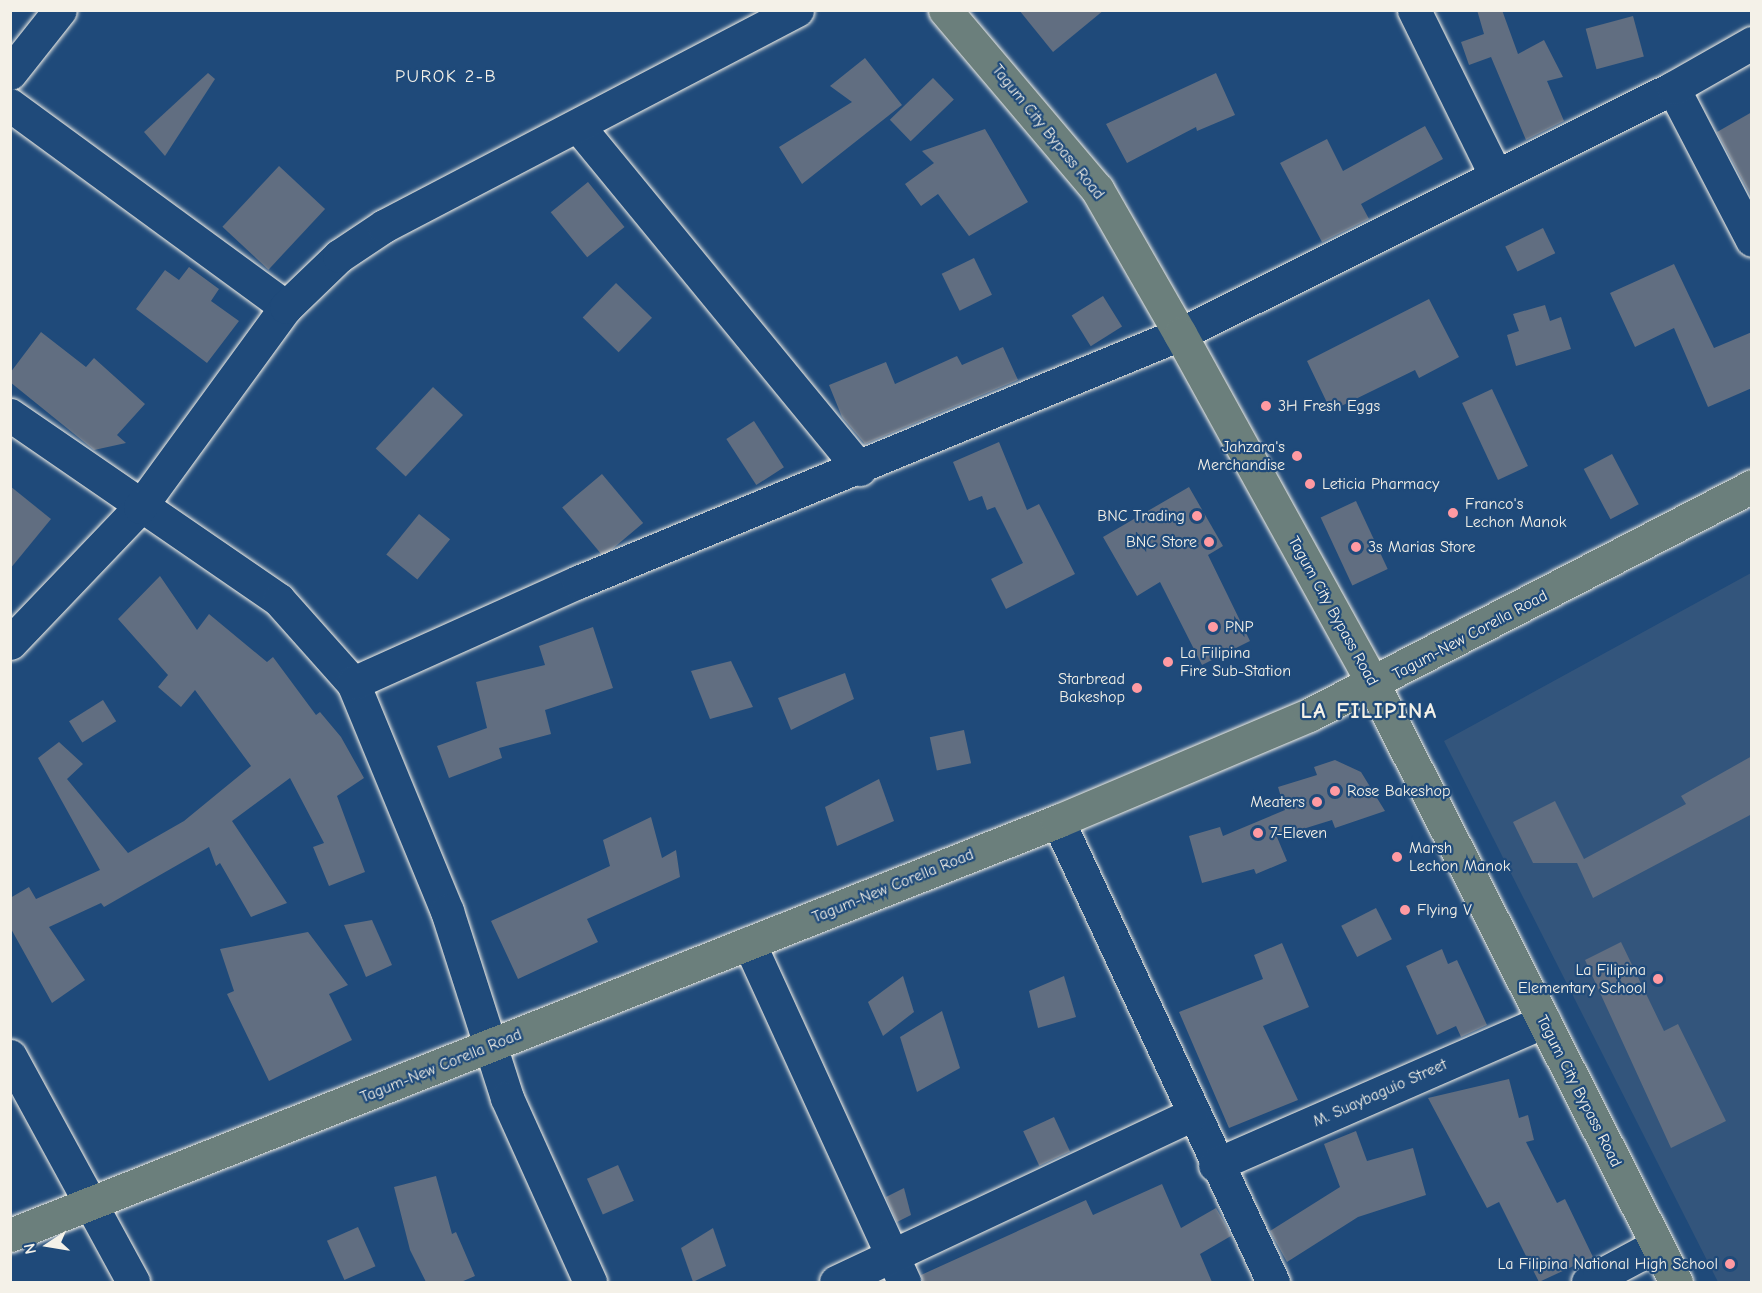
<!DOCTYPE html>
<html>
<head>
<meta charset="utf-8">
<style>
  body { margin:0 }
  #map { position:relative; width:1762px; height:1293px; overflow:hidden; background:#1f4a7a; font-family:"Comic Neue",sans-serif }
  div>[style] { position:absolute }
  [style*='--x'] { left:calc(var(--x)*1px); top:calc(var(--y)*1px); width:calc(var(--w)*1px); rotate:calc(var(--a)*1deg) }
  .built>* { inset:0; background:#33557c }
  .building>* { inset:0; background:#616e81; transform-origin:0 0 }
  .roads { filter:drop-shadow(0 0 2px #f4f1e8) drop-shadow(0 0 2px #f4f1e8) }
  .minor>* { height:33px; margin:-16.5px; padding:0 16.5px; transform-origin:16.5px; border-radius:16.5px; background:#1f4a7a }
  .major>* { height:33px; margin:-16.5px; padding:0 16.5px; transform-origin:16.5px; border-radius:16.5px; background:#6b7f7c }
  .dots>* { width:16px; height:16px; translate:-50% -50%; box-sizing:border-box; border:3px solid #1f4a7a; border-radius:50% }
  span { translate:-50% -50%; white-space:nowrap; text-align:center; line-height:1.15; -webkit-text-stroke:4.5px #1f4a7a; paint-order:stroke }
  .street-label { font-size:16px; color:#f4f1e8 }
  .poi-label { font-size:16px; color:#f4f1e8 }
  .left { translate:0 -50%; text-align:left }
  .right { translate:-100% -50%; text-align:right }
  .neighbourhood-label { font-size:18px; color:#f4f1e8; letter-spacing:1.5px }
  .district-label { font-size:22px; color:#f4f1e8; font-weight:700; letter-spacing:1.5px }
  .frame { position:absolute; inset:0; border:12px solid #f4f1e8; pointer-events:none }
  .north { position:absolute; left:18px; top:1215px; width:60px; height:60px; -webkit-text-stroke:4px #1f4a7a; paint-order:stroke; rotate:258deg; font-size:16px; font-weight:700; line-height:24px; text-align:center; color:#f4f1e8 }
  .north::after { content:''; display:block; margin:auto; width:21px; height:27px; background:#f4f1e8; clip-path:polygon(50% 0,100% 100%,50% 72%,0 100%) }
</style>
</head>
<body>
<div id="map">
  <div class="built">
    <div style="clip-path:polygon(1751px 573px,1751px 1282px,1718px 1282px,1444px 741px)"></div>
  </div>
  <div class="building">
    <div style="clip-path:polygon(1019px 10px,1104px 10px,1053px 52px)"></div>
    <div style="clip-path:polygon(1477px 10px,1502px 10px,1518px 54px,1544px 40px,1563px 77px,1547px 81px,1564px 121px,1526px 140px,1491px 57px,1469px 65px,1461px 42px,1484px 34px)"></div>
    <div style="left:1633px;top:16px;width:42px;height:49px;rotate:75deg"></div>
    <div style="clip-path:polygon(865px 58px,902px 105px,802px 184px,779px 147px,852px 102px,830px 86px)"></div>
    <div style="clip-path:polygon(208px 73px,215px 79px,165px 156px,144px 132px)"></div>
    <div style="clip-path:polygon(1216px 73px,1235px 115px,1197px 131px,1196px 127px,1127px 163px,1106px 124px)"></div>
    <div style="left:933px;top:78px;width:30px;height:60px;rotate:46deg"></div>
    <div style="clip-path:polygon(1752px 112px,1752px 198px,1717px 132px)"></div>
    <div style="clip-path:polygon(1425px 126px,1443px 159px,1361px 204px,1369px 219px,1322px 242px,1280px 163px,1327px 139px,1343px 171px)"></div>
    <div style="clip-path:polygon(985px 129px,1028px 202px,969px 236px,938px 194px,921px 206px,905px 184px,934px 163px,922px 151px)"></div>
    <div style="left:279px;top:166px;width:63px;height:83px;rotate:43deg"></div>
    <div style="left:588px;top:182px;width:58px;height:48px;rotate:51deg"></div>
    <div style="left:1543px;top:228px;width:28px;height:42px;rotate:64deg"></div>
    <div style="left:974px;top:258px;width:41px;height:36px;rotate:64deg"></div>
    <div style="clip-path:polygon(1674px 264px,1714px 348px,1752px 332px,1752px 388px,1708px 407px,1674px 328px,1635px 347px,1610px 293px)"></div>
    <div style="clip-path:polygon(189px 267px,219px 289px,211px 301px,239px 321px,207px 363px,136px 309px,165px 270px,179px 280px)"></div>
    <div style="left:616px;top:283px;width:50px;height:48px;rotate:44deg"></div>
    <div style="left:1103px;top:296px;width:36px;height:37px;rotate:58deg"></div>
    <div style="clip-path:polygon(1429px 299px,1459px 357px,1419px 378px,1415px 370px,1331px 411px,1307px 361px)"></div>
    <div style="clip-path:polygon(1545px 305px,1550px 321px,1561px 317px,1571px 349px,1516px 366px,1507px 335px,1519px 331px,1513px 314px)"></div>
    <div style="clip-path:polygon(41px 332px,86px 367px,94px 358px,145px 404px,117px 435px,126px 443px,94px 450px,10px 382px,10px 373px)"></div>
    <div style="clip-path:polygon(1003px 347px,1018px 380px,865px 444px,842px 417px,829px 385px,886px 362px,895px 384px,957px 356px,962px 365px)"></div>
    <div style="left:433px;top:387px;width:41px;height:84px;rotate:43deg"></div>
    <div style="left:1492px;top:389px;width:85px;height:33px;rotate:65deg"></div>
    <div style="left:754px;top:421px;width:55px;height:33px;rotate:57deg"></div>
    <div style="clip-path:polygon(999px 442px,1027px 510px,1039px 504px,1075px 574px,1006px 609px,991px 579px,1023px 563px,995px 507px,987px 510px,982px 496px,969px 501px,953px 462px)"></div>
    <div style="left:1612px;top:454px;width:57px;height:32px;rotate:62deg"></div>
    <div style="left:602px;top:474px;width:64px;height:52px;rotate:50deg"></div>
    <div style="clip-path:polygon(10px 486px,51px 519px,10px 569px)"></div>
    <div style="clip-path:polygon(1189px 487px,1223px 546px,1208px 555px,1250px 641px,1202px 665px,1160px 582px,1137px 596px,1103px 537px)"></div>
    <div style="left:1356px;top:501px;width:75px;height:39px;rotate:65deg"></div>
    <div style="left:419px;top:514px;width:40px;height:52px;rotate:39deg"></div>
    <div style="clip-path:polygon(160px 576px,197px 630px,209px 614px,267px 662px,273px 657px,316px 715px,320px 712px,341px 737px,364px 778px,337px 796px,365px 872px,329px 886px,313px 847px,324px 843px,290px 778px,232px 821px,287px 903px,251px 917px,220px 863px,216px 866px,209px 847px,104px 907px,101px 903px,49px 927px,85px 980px,52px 1003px,10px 927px,10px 898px,29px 887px,36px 899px,100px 870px,38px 758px,59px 742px,83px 764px,67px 779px,128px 853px,184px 821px,251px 766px,195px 690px,181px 707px,158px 687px,168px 675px,118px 619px)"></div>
    <div style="clip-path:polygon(593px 627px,613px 688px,545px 710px,551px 734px,499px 748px,502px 758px,449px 778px,437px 746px,487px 728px,476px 682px,545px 665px,539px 646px)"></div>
    <div style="clip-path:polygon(731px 661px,753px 707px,710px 719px,691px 671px)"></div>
    <div style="clip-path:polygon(845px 673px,854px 699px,791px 730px,778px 698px)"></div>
    <div style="left:103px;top:700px;width:25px;height:40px;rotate:58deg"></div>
    <div style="left:964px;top:730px;width:34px;height:35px;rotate:78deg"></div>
    <div style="clip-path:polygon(1752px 756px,1752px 814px,1593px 898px,1577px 863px,1533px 863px,1513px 822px,1555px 801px,1584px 859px,1686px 804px,1681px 796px)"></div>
    <div style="clip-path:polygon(1335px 760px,1361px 772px,1385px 811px,1335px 828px,1332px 820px,1277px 837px,1287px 861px,1256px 874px,1254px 869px,1202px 883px,1189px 836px,1220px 827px,1223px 836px,1285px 810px,1278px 787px,1317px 775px,1314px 767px)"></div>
    <div style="clip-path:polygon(879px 779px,894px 821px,837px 846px,825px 807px)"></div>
    <div style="clip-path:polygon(651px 817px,662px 858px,676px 850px,680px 877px,587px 919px,598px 942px,518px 979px,491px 921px,610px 866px,603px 840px)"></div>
    <div style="left:1376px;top:908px;width:35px;height:39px;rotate:63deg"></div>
    <div style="clip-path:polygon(372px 920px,392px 965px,366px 977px,344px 925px)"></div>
    <div style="clip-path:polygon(308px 932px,348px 985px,329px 994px,352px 1040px,269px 1081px,227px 994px,234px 991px,220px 949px)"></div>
    <div style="clip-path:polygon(1621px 942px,1664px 1031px,1678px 1024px,1726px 1121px,1671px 1148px,1585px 960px)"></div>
    <div style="clip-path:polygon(1282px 943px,1309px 1007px,1263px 1026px,1298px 1100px,1229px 1128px,1179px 1012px,1263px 979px,1254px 955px)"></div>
    <div style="clip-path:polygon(1442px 949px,1448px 964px,1457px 960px,1487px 1025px,1461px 1037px,1456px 1026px,1437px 1035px,1406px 966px)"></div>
    <div style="clip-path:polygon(903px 976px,914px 1012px,883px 1036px,868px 1002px)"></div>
    <div style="clip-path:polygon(1064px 976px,1076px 1017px,1038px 1028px,1029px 991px)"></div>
    <div style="clip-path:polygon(942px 1011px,960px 1068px,917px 1092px,900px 1037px)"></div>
    <div style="clip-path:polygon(1509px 1079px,1519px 1118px,1528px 1115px,1534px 1140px,1526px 1142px,1557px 1203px,1565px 1199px,1593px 1257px,1539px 1282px,1499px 1202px,1487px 1208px,1428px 1098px)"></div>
    <div style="left:1054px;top:1117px;width:38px;height:34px;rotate:65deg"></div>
    <div style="clip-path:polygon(1356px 1131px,1367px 1161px,1413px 1148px,1426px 1195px,1358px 1217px,1287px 1262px,1270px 1231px,1340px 1187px,1324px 1144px)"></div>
    <div style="left:618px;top:1165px;width:39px;height:34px;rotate:66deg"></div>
    <div style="clip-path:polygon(436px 1176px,452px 1234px,456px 1232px,475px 1276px,461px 1282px,426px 1282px,410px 1250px,394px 1187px)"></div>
    <div style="clip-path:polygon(1162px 1184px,1181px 1228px,1216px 1208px,1226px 1225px,1231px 1236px,1200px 1254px,1212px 1282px,923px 1282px,921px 1275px,1086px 1200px,1093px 1215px)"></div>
    <div style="clip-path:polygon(904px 1188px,911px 1215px,897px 1222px,886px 1197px)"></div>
    <div style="left:358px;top:1227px;width:43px;height:34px;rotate:66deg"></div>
    <div style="clip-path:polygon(713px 1228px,726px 1266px,693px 1282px,681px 1248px)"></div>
  </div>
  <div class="roads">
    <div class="minor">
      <div style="--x:1414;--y:10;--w:183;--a:63.7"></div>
      <div style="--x:10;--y:73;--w:80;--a:-51.6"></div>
      <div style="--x:1673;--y:88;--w:171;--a:62.5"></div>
      <div style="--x:10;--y:105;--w:342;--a:36.2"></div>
      <div style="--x:578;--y:126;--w:444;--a:50.6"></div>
      <div style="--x:10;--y:415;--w:326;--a:34.5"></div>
      <div style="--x:279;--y:600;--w:111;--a:48.3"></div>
      <div style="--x:353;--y:683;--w:247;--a:67.6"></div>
      <div style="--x:447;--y:911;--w:196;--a:72.2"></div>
      <div style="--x:507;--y:1098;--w:202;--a:65.7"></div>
      <div style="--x:10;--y:643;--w:188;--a:-46.3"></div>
      <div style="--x:140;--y:507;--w:248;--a:-53.9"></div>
      <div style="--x:286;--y:307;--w:74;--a:-43.9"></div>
      <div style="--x:339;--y:256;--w:54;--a:-33.7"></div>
      <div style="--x:384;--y:226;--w:466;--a:-27.6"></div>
      <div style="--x:353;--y:683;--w:247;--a:-24.2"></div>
      <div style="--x:578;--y:582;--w:651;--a:-22.39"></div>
      <div style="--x:1180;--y:334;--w:551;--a:-26.52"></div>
      <div style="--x:1673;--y:88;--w:91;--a:-29.7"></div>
      <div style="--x:1058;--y:821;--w:509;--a:65"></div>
      <div style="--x:749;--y:943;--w:373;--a:65.4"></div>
      <div style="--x:10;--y:1056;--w:257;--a:61.4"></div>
      <div style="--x:1215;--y:1165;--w:359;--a:-23.6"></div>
      <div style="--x:836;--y:1282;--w:392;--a:-25.2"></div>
      <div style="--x:1588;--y:1282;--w:78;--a:-28.2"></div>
    </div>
    <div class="major">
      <div style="--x:945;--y:10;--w:235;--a:49.7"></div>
      <div style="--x:1097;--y:189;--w:167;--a:60.2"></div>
      <div style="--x:1180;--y:334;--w:402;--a:61.1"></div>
      <div style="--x:1374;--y:686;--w:668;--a:63.13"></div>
      <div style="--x:10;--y:1235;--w:1127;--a:-21.56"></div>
      <div style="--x:1058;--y:821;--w:272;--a:-22.9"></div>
      <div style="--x:1309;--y:715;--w:499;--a:-27.3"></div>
    </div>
  </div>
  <div class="dots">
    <div style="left:1266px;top:406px;background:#ff9aa2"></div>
    <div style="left:1297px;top:456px;background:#ff9aa2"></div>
    <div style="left:1310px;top:484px;background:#ff9aa2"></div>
    <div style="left:1453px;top:513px;background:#ff9aa2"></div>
    <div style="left:1197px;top:516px;background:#ff9aa2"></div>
    <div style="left:1209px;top:542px;background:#ff9aa2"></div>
    <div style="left:1356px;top:547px;background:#ff9aa2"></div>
    <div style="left:1213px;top:627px;background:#ff9aa2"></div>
    <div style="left:1168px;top:662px;background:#ff9aa2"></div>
    <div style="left:1137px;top:688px;background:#ff9aa2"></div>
    <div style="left:1335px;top:791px;background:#ff9aa2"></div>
    <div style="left:1317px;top:802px;background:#ff9aa2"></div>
    <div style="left:1258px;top:833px;background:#ff9aa2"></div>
    <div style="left:1397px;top:857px;background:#ff9aa2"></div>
    <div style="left:1405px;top:910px;background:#ff9aa2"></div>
    <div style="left:1658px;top:979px;background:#ff9aa2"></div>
    <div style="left:1730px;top:1264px;background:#ff9aa2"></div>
  </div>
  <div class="street-label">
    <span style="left:1048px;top:132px;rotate:51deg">Tagum City Bypass Road</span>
    <span style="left:1333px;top:611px;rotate:61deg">Tagum City Bypass Road</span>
    <span style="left:1470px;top:635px;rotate:-28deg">Tagum-New Corella Road</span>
    <span style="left:893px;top:886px;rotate:-22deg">Tagum-New Corella Road</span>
    <span style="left:441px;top:1066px;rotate:-22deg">Tagum-New Corella Road</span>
    <span style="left:1579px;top:1091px;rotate:63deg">Tagum City Bypass Road</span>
    <span style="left:1380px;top:1093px;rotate:-24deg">M. Suaybaguio Street</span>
  </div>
  <div class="poi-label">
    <span class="left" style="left:1278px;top:406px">3H Fresh Eggs</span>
    <span class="right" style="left:1285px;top:456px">Jahzara's<br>Merchandise</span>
    <span class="left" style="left:1322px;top:484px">Leticia Pharmacy</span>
    <span class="left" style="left:1465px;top:513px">Franco's<br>Lechon Manok</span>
    <span class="right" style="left:1185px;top:516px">BNC Trading</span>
    <span class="right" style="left:1197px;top:542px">BNC Store</span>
    <span class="left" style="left:1368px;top:547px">3s Marias Store</span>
    <span class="left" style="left:1225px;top:627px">PNP</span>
    <span class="left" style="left:1180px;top:662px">La Filipina<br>Fire Sub-Station</span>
    <span class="right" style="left:1125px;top:688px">Starbread<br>Bakeshop</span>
    <span class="left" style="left:1347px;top:791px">Rose Bakeshop</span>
    <span class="right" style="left:1305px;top:802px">Meaters</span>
    <span class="left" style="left:1270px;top:833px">7-Eleven</span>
    <span class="left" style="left:1409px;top:857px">Marsh<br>Lechon Manok</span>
    <span class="left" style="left:1417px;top:910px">Flying V</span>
    <span class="right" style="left:1646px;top:979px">La Filipina<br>Elementary School</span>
    <span class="right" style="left:1718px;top:1264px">La Filipina National High School</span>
  </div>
  <div class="neighbourhood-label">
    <span style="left:446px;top:77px">PUROK 2-B</span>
  </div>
  <div class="district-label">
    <span style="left:1369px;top:712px">LA FILIPINA</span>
  </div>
  <div class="frame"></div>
  <div class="north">N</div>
</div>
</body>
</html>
